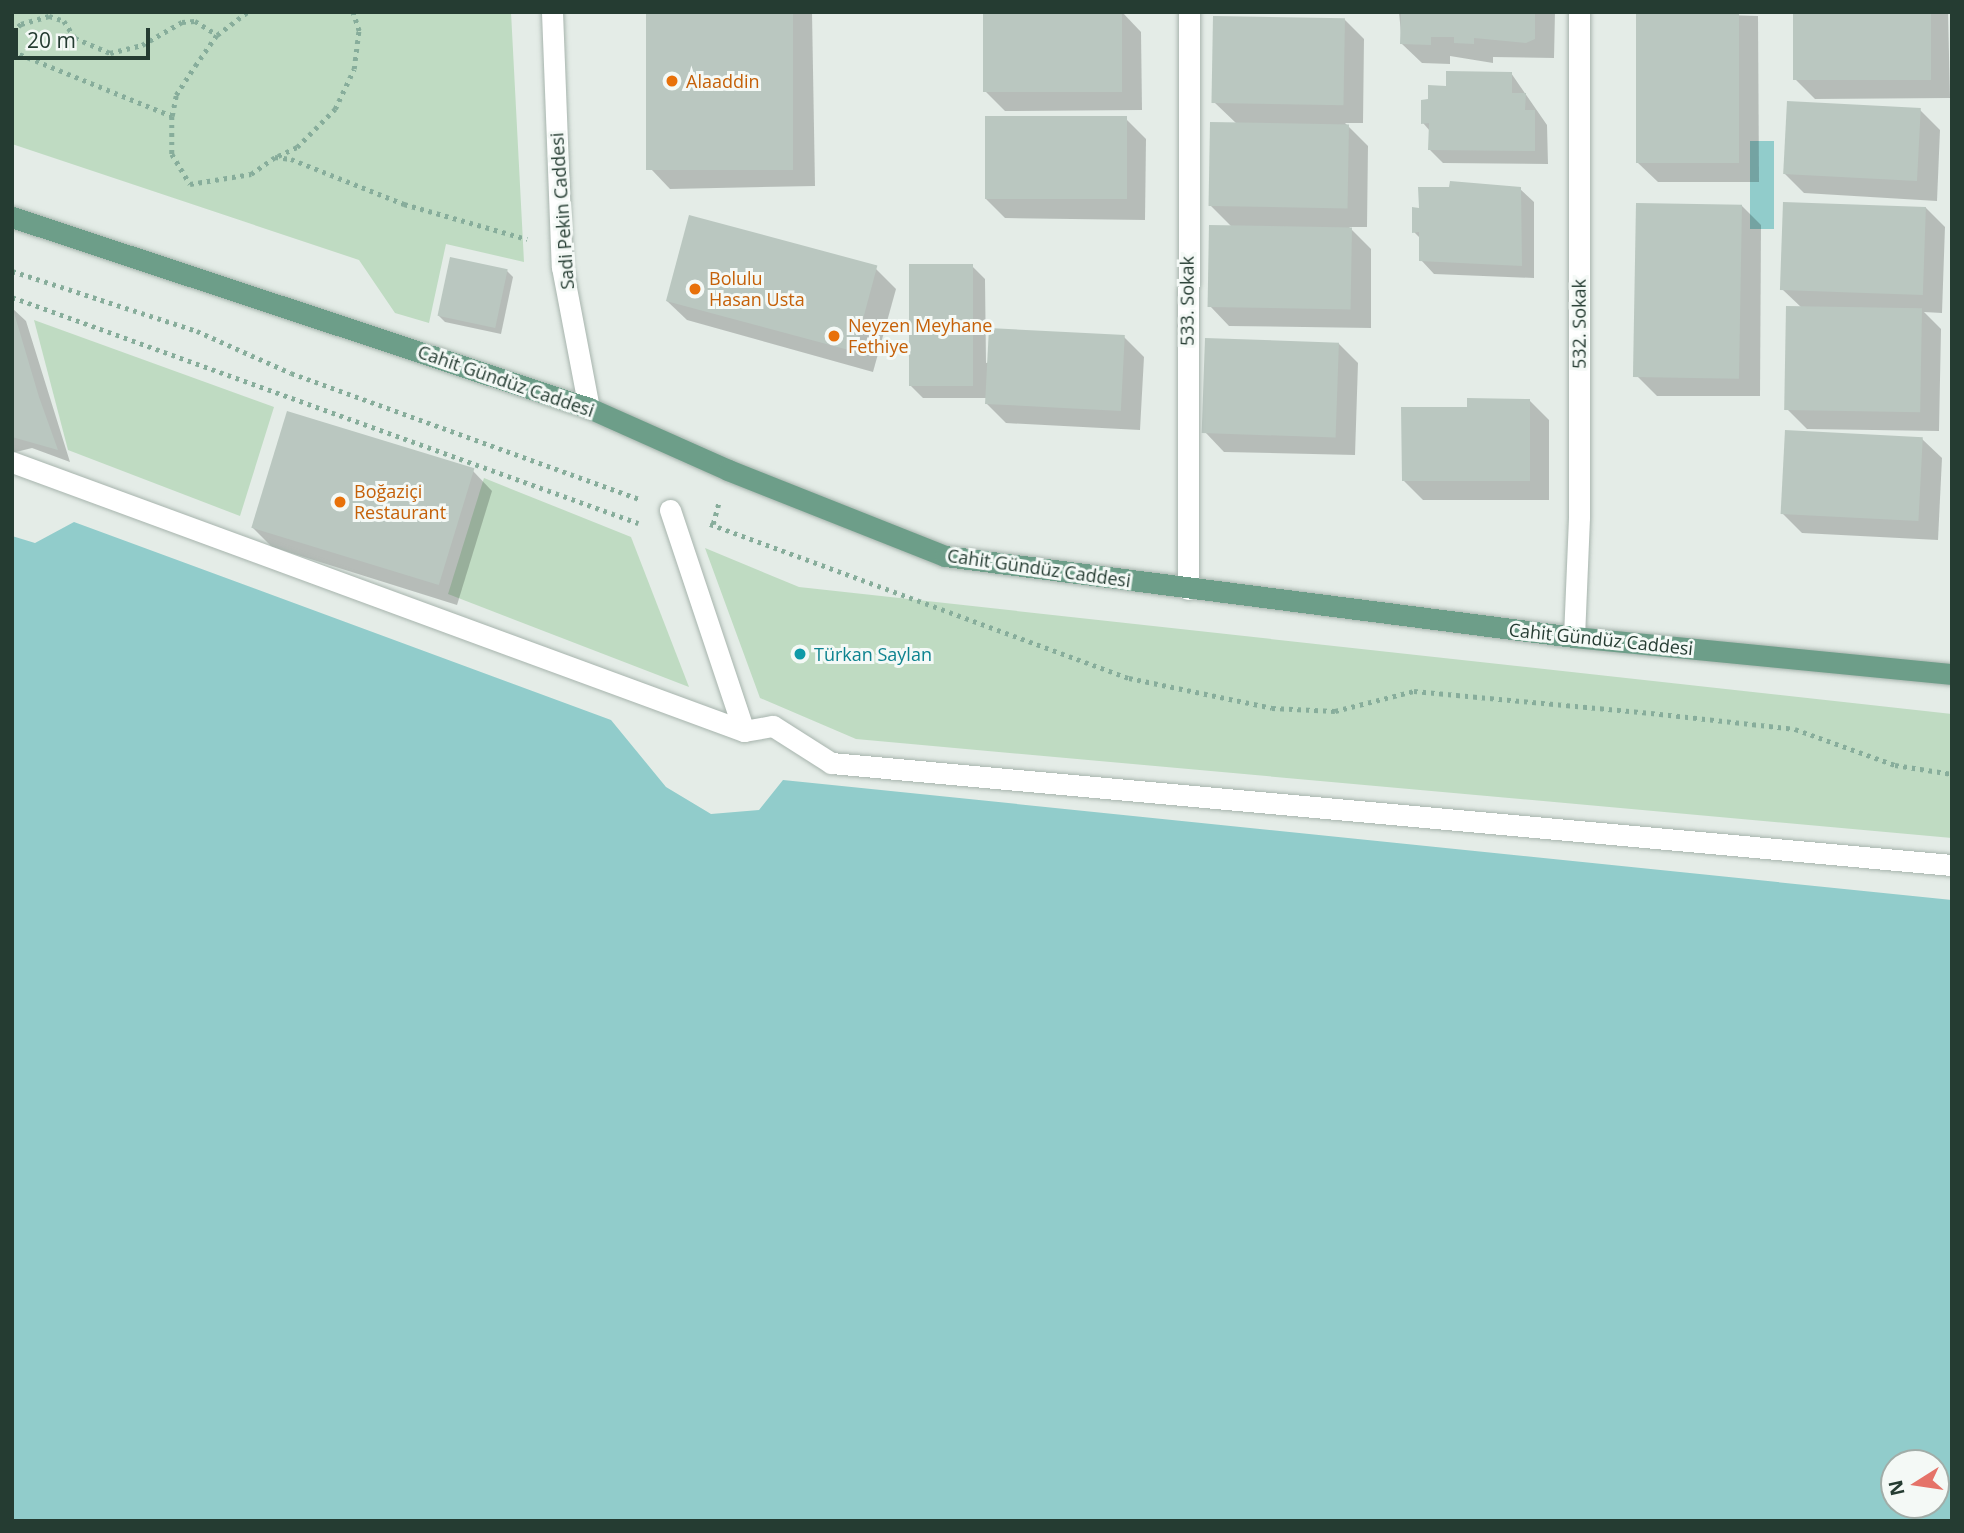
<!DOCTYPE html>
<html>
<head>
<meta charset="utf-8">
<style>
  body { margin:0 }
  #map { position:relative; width:1964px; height:1533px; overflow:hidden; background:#e4ece7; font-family:"Open Sans",sans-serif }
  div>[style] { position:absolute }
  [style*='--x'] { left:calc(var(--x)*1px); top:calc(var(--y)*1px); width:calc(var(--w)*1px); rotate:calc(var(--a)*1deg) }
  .green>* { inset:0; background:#bfdbc2 }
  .water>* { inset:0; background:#91cccb; transform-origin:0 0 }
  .shadow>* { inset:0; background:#0003 }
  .building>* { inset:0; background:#bac7c0; transform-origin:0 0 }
  .path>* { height:4.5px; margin-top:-2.25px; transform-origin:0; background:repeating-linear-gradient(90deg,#87ad9b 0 3.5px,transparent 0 8.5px) }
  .roads { filter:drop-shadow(0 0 2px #a7b4ad) drop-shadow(0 0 2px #a7b4ad) }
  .minor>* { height:21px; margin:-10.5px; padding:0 10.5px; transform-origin:10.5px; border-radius:10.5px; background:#fff }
  .major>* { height:21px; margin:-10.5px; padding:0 10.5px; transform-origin:10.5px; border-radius:10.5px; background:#6d9e89 }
  .dots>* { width:19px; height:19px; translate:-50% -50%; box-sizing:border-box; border:4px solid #f4f9f6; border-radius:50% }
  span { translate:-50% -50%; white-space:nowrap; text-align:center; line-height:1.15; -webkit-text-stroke:6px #f4f9f6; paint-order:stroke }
  .food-label { font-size:18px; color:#c56008 }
  .left { translate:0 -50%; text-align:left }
  .street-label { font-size:18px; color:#253c32 }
  .culture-label { font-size:18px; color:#0d838f }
  .frame { position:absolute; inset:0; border:14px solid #253c32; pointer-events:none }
  .north { position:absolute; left:1880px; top:1449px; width:70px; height:70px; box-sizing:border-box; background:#f4f9f6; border:2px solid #a1ada8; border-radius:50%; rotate:258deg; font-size:19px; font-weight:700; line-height:28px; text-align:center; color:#253c32 }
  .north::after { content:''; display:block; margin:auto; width:24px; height:32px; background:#e57369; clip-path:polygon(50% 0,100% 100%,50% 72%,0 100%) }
  .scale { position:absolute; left:14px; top:28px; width:136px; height:32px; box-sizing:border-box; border:4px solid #253c32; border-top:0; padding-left:9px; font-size:21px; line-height:24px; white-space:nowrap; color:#253c32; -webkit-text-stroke:5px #f4f9f6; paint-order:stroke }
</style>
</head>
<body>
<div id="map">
  <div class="green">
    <div style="clip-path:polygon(12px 12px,511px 12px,524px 262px,446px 244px,429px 323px,395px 313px,359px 260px,12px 144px)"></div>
    <div style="clip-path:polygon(34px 320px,274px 407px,240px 516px,68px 450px)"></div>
    <div style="clip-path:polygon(484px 478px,631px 537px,689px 687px,448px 594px)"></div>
    <div style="clip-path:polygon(705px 548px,799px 587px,1952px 714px,1952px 838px,856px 739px,760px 698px)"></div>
  </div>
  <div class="water">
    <div style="left:1750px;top:141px;width:24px;height:88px"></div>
    <div style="clip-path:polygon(evenodd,74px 522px,611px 720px,666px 787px,711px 814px,759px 810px,783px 780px,1952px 900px,1952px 1521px,12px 1521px,12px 536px,35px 543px,74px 522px,1894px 1463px,1936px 1463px,1936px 1505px,1894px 1505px,1894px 1463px)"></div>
  </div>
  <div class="shadow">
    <div style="clip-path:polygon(648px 12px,812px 12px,815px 186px,670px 189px,651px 169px)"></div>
    <div style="clip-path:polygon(1122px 12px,1141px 32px,1142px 110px,1005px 111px,985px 91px,985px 13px)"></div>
    <div style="clip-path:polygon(1399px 12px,1555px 12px,1554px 58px,1493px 57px,1493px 63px,1450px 56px,1450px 64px,1422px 63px,1402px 44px)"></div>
    <div style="clip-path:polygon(1638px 12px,1758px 16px,1759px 182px,1658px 182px,1638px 163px)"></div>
    <div style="clip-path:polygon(1795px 12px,1948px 12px,1950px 98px,1815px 99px,1795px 79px)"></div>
    <div style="clip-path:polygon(1344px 19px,1364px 39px,1363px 123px,1345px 123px,1368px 146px,1367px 227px,1349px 227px,1371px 249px,1371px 328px,1229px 326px,1210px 306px,1233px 228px,1211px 206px,1237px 124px,1215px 103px)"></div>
    <div style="clip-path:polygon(1511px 73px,1547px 125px,1548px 164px,1443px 163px,1430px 150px,1430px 131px,1423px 123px,1430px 101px,1448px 87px)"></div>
    <div style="clip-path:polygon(1920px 110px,1940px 130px,1937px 201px,1804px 193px,1785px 174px)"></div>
    <div style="clip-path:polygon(1126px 119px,1146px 139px,1145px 220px,1005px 218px,986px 199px)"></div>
    <div style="clip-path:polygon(1451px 183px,1520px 189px,1534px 202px,1534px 278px,1434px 274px,1421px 260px,1421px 239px,1414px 232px,1421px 209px,1451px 189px)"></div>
    <div style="clip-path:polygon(1741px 205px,1761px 225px,1760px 396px,1657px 396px,1637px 376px)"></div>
    <div style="clip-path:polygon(1925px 207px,1945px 227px,1942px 313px,1924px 312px,1941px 329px,1939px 431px,1807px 429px,1787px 409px,1802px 308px,1783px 290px)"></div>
    <div style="clip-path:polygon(972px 266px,985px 279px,986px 363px,1124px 337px,1144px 357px,1140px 430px,1006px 423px,987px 404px,987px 398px,923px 398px,910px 385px)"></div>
    <div style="clip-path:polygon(876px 269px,896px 289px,873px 372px,687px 320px,667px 301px)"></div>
    <div style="clip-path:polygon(507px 271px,513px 277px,501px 334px,445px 322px,439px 316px)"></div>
    <div style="clip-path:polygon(12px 308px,26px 321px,70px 462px,32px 448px,12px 453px)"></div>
    <div style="clip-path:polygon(1338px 343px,1358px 363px,1355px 455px,1224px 452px,1205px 432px)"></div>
    <div style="clip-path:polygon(1529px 400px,1549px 420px,1549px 500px,1423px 500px,1403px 480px,1469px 409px)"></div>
    <div style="clip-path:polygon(1922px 439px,1942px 458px,1938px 540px,1802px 533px,1782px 513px)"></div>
    <div style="clip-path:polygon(473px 471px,492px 491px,457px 605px,272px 547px,253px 528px)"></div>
  </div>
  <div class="building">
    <div style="left:646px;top:12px;width:147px;height:158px"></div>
    <div style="left:983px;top:12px;width:139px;height:80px"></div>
    <div style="clip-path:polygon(1401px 12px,1535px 12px,1535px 39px,1526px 43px,1474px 38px,1474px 44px,1454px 43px,1454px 37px,1431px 37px,1431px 45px,1400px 44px)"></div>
    <div style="left:1636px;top:12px;width:103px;height:151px"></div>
    <div style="left:1793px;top:12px;width:138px;height:68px"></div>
    <div style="left:1213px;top:16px;width:132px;height:87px;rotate:1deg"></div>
    <div style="clip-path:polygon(1446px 71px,1512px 72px,1512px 93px,1526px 93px,1525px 110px,1535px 110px,1535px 151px,1428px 150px,1429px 123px,1421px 124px,1421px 100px,1428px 99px,1428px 85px,1446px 86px)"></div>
    <div style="left:1787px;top:101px;width:134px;height:73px;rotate:3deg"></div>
    <div style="left:985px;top:116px;width:142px;height:83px"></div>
    <div style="left:1210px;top:122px;width:139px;height:84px;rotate:1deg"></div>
    <div style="clip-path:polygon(1450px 181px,1521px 187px,1522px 266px,1419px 261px,1419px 232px,1412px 233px,1412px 207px,1419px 208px,1418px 187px,1449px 187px)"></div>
    <div style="left:1783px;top:202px;width:143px;height:88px;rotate:2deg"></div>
    <div style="left:1636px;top:203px;width:106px;height:174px;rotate:1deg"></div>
    <div style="left:689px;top:215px;width:195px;height:89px;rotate:15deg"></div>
    <div style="left:1209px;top:225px;width:143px;height:82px;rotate:1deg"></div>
    <div style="left:450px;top:257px;width:59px;height:60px;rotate:12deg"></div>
    <div style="left:909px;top:264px;width:64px;height:122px"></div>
    <div style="clip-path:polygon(12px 306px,39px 397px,58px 450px,12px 437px)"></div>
    <div style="left:1786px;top:306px;width:136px;height:104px;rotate:1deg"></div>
    <div style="left:989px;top:328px;width:136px;height:76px;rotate:3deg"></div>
    <div style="left:1205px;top:338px;width:134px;height:95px;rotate:2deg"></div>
    <div style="clip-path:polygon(1467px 398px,1530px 399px,1530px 481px,1402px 481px,1401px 407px,1467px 407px)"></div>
    <div style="left:287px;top:411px;width:196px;height:122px;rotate:17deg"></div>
    <div style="left:1785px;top:430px;width:138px;height:84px;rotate:3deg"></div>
  </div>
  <div class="path">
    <div style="--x:12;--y:32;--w:12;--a:-42"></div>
    <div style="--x:21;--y:24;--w:29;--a:-16"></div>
    <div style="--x:49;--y:16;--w:16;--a:18"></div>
    <div style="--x:64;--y:21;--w:20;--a:57"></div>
    <div style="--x:75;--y:38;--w:38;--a:23"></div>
    <div style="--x:110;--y:53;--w:33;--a:-14"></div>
    <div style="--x:142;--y:45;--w:46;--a:-29.9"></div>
    <div style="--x:182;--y:22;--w:13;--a:-4"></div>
    <div style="--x:195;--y:21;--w:26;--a:32"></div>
    <div style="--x:12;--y:51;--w:173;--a:22.1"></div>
    <div style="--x:172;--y:116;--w:38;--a:90"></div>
    <div style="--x:172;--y:154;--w:35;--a:59"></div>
    <div style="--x:190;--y:184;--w:62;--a:-9.3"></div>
    <div style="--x:251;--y:174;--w:29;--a:-35"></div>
    <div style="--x:275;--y:157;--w:16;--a:7"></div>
    <div style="--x:291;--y:159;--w:122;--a:21.7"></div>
    <div style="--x:404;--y:204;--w:128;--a:15.9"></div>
    <div style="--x:172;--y:116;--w:21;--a:-79"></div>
    <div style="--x:176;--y:95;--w:35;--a:-57"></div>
    <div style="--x:195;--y:66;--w:38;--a:-55"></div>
    <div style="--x:217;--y:35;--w:38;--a:-37"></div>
    <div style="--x:278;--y:156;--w:21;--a:-25"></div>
    <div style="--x:297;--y:147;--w:54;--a:-45"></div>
    <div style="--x:335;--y:109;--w:44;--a:-64.6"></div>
    <div style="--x:354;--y:69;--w:38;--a:-83"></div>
    <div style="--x:359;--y:31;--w:20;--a:-108"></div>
    <div style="--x:12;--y:271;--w:194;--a:18"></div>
    <div style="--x:197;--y:331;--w:103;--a:24.1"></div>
    <div style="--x:291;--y:373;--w:370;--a:19.9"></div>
    <div style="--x:12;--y:297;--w:666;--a:19.85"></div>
    <div style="--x:710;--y:524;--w:446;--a:20.2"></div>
    <div style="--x:1129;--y:678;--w:146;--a:11.8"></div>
    <div style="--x:1272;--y:708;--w:63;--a:2.7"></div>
    <div style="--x:1335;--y:711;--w:81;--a:-14.2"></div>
    <div style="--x:1414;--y:691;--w:238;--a:5.3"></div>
    <div style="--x:1651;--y:713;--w:145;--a:6.3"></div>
    <div style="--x:1795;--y:729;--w:106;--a:19.8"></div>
    <div style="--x:1895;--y:765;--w:58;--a:9"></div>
    <div style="--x:713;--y:524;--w:23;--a:-75"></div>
  </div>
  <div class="roads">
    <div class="minor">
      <div style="--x:552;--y:12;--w:255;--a:87.8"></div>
      <div style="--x:562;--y:267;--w:144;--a:79.2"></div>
      <div style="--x:12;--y:462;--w:780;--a:20.18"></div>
      <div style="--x:744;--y:731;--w:29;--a:-10"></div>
      <div style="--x:773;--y:726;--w:69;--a:32.5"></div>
      <div style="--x:831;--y:763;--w:1126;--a:5.2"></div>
      <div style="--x:670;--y:510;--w:233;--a:71.5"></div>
      <div style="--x:1188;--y:589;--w:577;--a:-89.9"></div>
      <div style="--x:1574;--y:637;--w:120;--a:-87.6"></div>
      <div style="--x:1579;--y:517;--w:505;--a:-90"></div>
    </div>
    <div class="major">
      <div style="--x:12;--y:217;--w:608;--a:18.32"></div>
      <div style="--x:589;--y:408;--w:152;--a:24"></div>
      <div style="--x:728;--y:470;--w:233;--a:21.6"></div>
      <div style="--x:945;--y:556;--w:634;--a:7.34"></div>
      <div style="--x:1574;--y:637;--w:380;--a:5.6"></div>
    </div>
  </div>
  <div class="dots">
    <div style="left:672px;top:81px;background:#e8710a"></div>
    <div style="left:695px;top:289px;background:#e8710a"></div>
    <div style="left:834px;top:336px;background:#e8710a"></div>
    <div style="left:340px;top:502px;background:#e8710a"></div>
    <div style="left:800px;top:654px;background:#0f9aa8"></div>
  </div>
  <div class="food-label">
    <span class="left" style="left:686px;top:81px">Alaaddin</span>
    <span class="left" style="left:709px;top:289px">Bolulu<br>Hasan Usta</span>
    <span class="left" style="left:848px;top:336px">Neyzen Meyhane<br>Fethiye</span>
    <span class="left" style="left:354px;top:502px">Boğaziçi<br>Restaurant</span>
  </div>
  <div class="street-label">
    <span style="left:562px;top:211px;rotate:-94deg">Sadi Pekin Caddesi</span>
    <span style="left:1187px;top:301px;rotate:-90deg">533. Sokak</span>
    <span style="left:1579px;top:324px;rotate:-90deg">532. Sokak</span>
    <span style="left:506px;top:381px;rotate:19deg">Cahit Gündüz Caddesi</span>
    <span style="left:1039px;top:568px;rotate:8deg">Cahit Gündüz Caddesi</span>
    <span style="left:1601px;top:639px;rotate:6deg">Cahit Gündüz Caddesi</span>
  </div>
  <div class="culture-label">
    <span class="left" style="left:814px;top:654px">Türkan Saylan</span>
  </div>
  <div class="frame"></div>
  <div class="north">N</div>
  <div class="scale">20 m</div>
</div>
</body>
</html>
